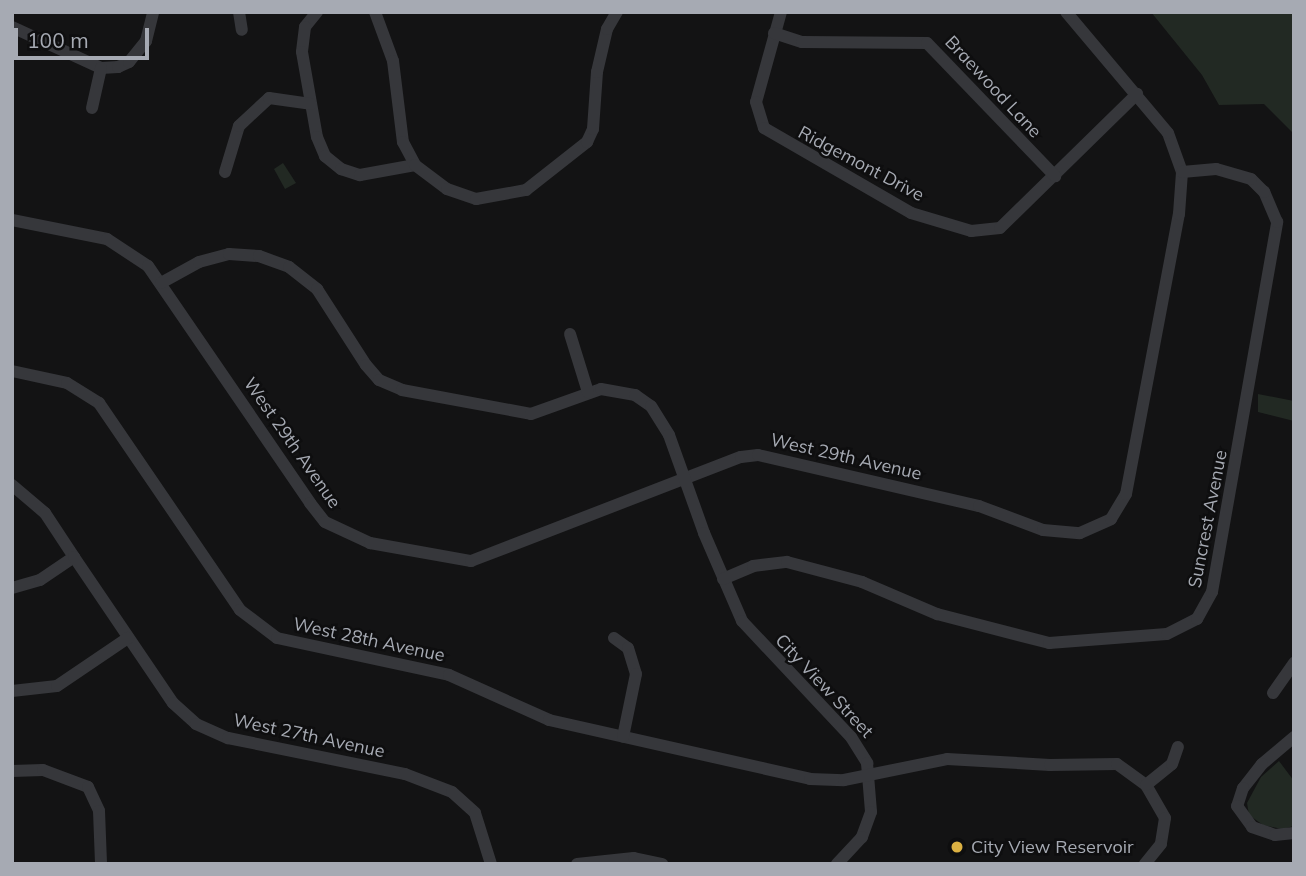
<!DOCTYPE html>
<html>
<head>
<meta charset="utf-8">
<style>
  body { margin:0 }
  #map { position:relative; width:1306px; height:876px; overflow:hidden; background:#131314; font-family:Mulish,sans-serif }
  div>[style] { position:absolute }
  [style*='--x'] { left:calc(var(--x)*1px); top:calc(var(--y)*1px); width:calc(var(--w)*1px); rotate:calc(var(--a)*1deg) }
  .green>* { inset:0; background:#222923 }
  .minor>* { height:12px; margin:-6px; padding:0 6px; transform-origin:6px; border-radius:6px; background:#36373b }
  .dots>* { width:19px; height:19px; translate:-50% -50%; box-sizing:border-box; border:4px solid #0e0e0f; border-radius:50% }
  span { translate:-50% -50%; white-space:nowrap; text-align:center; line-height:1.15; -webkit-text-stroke:5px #0e0e0f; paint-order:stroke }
  .street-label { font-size:18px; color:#a6aab3 }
  .poi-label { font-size:18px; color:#a6aab3 }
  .left { translate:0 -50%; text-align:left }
  .frame { position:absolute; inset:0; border:14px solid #a6aab3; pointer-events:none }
  .scale { position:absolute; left:14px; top:28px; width:135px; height:32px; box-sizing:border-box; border:4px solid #a6aab3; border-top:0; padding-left:9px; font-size:21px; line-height:24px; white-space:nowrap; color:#a6aab3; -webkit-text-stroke:5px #0e0e0f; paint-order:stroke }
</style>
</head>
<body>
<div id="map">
  <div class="green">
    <div style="clip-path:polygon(1151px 12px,1294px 12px,1294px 134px,1264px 104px,1219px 105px,1202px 75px)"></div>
    <div style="clip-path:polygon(283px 163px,296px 183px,285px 189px,274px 169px)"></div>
    <div style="clip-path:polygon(1258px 394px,1294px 401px,1294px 421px,1258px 412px)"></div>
    <div style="clip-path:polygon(1279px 761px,1294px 781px,1294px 826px,1282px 829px,1263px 825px,1249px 815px,1247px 803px,1261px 777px)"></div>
  </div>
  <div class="minor">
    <div style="--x:239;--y:12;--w:18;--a:81"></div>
    <div style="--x:317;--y:12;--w:19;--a:129"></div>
    <div style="--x:305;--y:27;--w:25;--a:97"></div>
    <div style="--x:302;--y:52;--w:86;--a:80"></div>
    <div style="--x:317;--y:137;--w:21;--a:67"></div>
    <div style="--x:325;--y:156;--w:21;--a:39"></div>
    <div style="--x:341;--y:169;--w:20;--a:18"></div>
    <div style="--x:360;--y:175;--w:56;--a:-10.3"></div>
    <div style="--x:375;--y:12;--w:52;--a:69.8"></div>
    <div style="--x:393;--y:61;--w:82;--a:83"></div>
    <div style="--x:403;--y:142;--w:26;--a:62"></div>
    <div style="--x:415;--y:165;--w:40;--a:37"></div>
    <div style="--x:447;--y:189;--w:31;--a:19"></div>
    <div style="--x:476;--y:199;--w:51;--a:-10.2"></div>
    <div style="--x:526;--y:190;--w:78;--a:-38.2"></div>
    <div style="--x:587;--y:142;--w:14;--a:-65"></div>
    <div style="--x:593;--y:129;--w:57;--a:-86"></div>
    <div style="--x:597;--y:72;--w:44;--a:-76.9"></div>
    <div style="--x:607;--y:29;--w:20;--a:-60"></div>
    <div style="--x:781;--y:12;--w:93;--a:105.5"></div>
    <div style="--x:756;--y:102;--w:27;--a:73"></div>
    <div style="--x:764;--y:128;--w:170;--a:30"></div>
    <div style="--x:911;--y:213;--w:63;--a:16.7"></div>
    <div style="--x:971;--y:231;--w:29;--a:-6"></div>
    <div style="--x:1000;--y:228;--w:192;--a:-44.4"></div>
    <div style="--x:12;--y:27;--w:98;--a:24.7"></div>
    <div style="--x:101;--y:68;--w:17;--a:-3"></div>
    <div style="--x:118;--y:67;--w:12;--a:-24"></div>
    <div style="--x:129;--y:62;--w:27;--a:-51"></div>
    <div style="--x:146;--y:41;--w:30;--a:-76"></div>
    <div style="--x:774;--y:33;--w:29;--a:18"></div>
    <div style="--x:802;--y:42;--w:125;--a:0.5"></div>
    <div style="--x:927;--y:43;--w:185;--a:46.1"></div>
    <div style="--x:92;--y:108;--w:41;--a:-77.3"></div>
    <div style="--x:225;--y:172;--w:48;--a:-73.1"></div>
    <div style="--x:239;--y:126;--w:41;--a:-43"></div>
    <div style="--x:269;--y:98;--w:42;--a:8.1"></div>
    <div style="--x:12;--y:220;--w:97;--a:11.3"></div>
    <div style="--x:107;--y:239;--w:49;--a:33.4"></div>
    <div style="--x:148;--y:266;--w:287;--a:55.6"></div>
    <div style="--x:310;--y:503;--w:24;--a:52"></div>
    <div style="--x:325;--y:522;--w:50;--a:25"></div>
    <div style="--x:370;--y:543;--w:103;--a:10.1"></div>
    <div style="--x:471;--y:561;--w:289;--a:-21.1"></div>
    <div style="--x:741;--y:457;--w:17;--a:-7"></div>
    <div style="--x:758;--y:455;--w:227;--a:13"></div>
    <div style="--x:979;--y:506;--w:68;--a:20.6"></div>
    <div style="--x:1043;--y:530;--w:37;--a:5"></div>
    <div style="--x:1080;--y:533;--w:34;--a:-24"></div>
    <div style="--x:1111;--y:519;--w:29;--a:-59"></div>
    <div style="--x:1126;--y:494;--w:285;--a:-79.3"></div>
    <div style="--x:1179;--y:214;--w:42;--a:-85.9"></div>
    <div style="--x:1182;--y:172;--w:41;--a:-109.7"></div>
    <div style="--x:1168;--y:133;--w:158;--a:-130.1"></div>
    <div style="--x:161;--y:283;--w:43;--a:-28.9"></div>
    <div style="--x:199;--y:262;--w:31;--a:-15"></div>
    <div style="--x:229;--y:254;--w:30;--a:4"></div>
    <div style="--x:259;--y:256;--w:32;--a:20"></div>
    <div style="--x:289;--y:267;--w:36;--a:38"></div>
    <div style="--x:317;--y:289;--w:90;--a:57.2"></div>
    <div style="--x:366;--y:365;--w:20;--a:49"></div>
    <div style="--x:379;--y:380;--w:25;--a:23"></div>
    <div style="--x:402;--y:390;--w:131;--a:10.5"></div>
    <div style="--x:531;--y:414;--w:74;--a:-19.7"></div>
    <div style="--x:601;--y:389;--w:35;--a:10"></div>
    <div style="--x:635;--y:395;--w:19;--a:35"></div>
    <div style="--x:651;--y:406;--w:34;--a:58"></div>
    <div style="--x:669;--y:435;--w:104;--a:70.3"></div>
    <div style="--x:704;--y:533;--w:96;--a:66.6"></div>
    <div style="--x:742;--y:621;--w:159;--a:46.8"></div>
    <div style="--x:851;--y:737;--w:31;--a:58"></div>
    <div style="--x:867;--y:763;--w:49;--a:85.3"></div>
    <div style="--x:871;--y:812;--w:27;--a:110"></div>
    <div style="--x:862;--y:837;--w:37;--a:133"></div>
    <div style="--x:570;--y:334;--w:61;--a:72.8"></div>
    <div style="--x:12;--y:371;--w:56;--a:12.3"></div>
    <div style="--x:67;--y:383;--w:38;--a:32"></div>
    <div style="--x:99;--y:403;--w:250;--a:55.7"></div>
    <div style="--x:240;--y:610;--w:46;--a:37.1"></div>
    <div style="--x:277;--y:638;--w:176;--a:12.1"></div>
    <div style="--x:449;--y:675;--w:110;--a:24.2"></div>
    <div style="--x:549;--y:720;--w:268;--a:12.7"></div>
    <div style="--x:810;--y:779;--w:34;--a:2"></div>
    <div style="--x:844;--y:780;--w:105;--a:-11.5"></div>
    <div style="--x:947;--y:759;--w:103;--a:3.3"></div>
    <div style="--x:1050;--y:765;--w:67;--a:-0.9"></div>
    <div style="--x:1117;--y:764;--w:36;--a:36"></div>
    <div style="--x:1146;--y:785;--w:38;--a:60"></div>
    <div style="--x:1165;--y:818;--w:26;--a:99"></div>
    <div style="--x:1161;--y:844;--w:26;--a:129"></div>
    <div style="--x:12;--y:485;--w:43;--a:40.3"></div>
    <div style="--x:45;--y:513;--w:53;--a:56.6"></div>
    <div style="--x:723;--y:579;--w:33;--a:-23"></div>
    <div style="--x:753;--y:566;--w:34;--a:-7"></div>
    <div style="--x:787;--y:562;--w:78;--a:14.9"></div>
    <div style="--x:862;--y:582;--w:82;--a:23.1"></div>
    <div style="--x:937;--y:614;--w:116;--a:14.5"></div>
    <div style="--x:1049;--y:643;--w:118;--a:-4.4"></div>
    <div style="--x:1167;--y:634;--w:34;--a:-27"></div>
    <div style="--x:1197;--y:619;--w:31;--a:-61"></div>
    <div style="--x:1212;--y:592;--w:376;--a:-80"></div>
    <div style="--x:1277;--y:222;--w:33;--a:-113"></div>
    <div style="--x:1264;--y:192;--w:18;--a:-135"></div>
    <div style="--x:1251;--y:179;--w:36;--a:-164"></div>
    <div style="--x:1216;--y:169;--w:34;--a:175"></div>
    <div style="--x:12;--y:588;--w:29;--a:-16"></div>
    <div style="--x:40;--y:580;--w:41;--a:-34.1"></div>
    <div style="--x:74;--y:557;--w:176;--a:55.9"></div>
    <div style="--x:173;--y:703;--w:31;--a:42"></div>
    <div style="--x:196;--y:724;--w:35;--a:24"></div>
    <div style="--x:228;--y:738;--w:181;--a:11.5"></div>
    <div style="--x:405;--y:774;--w:50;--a:21"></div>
    <div style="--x:452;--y:792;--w:31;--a:42"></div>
    <div style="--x:475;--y:813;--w:53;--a:72.6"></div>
    <div style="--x:614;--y:638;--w:17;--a:36"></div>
    <div style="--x:628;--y:648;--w:27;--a:73"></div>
    <div style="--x:636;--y:674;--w:64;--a:101.7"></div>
    <div style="--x:12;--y:691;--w:45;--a:-6.3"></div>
    <div style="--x:57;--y:686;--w:86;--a:-34.1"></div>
    <div style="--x:1273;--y:693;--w:37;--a:-55"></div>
    <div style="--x:1294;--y:737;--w:42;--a:139.8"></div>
    <div style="--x:1262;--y:764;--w:31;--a:128"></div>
    <div style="--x:1243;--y:788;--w:19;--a:108"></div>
    <div style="--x:1237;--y:806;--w:26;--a:54"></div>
    <div style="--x:1252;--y:827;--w:24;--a:19"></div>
    <div style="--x:1275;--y:835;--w:19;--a:-6"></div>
    <div style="--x:12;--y:771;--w:31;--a:-2"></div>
    <div style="--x:43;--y:770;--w:48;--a:20.7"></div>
    <div style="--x:88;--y:787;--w:26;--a:65"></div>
    <div style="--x:99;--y:811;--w:53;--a:87.8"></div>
    <div style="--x:1146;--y:785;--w:33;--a:-39"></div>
    <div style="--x:1172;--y:764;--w:18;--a:-71"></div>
    <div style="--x:577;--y:864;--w:57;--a:-6"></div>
    <div style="--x:634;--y:858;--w:29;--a:12"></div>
  </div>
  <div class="dots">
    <div style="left:957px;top:847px;background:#dcb143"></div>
  </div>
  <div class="street-label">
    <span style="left:993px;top:87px;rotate:47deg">Braewood Lane</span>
    <span style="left:861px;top:164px;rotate:28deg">Ridgemont Drive</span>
    <span style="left:292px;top:443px;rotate:55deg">West 29th Avenue</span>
    <span style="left:846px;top:457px;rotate:13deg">West 29th Avenue</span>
    <span style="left:1208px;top:519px;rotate:-79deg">Suncrest Avenue</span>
    <span style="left:369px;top:640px;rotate:12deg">West 28th Avenue</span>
    <span style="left:824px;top:686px;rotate:47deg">City View Street</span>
    <span style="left:309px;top:736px;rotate:12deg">West 27th Avenue</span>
  </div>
  <div class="poi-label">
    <span class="left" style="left:971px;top:847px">City View Reservoir</span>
  </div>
  <div class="frame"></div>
  <div class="scale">100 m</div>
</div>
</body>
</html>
